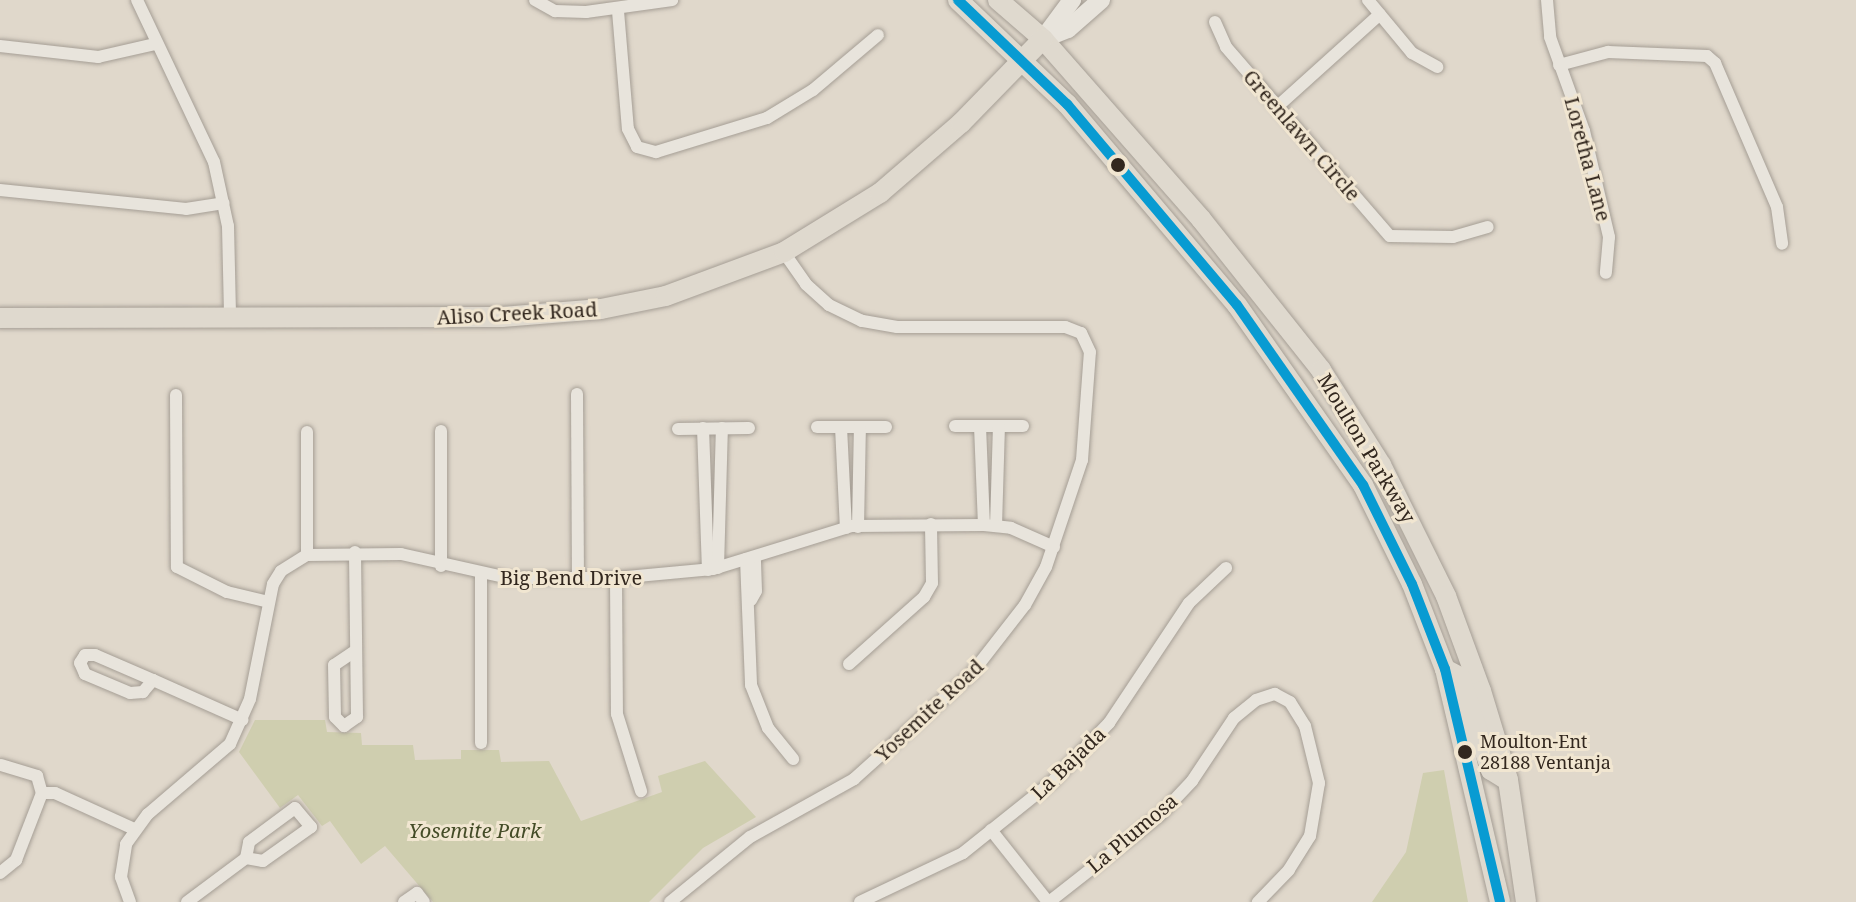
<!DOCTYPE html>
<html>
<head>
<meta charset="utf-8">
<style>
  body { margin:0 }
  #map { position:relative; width:1856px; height:902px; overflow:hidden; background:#e0d8cb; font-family:"Noto Serif",serif }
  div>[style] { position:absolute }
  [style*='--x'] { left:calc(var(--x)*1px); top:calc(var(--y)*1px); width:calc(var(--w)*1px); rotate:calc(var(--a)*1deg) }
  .green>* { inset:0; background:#cfceaf }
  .roads { filter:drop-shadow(0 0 2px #a59e95) drop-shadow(0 0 2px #a59e95) }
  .street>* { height:12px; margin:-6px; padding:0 6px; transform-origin:6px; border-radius:6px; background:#e8e4dc }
  .secondary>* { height:18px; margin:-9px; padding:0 9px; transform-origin:9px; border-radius:9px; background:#e8e4dc }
  .primary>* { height:20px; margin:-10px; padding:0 10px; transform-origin:10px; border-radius:10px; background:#dfd9ce }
  .bus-1>* { height:10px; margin:-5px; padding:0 5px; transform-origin:5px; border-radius:5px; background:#089bd2 }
  .dots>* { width:22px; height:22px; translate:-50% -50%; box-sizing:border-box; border:4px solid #f1e6d1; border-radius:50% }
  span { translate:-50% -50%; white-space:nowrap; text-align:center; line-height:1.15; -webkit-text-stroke:6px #f1e6d1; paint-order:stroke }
  .bus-label { font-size:18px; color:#32271e }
  .left { translate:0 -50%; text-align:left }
  .street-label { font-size:20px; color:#32271e }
  .park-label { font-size:20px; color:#444c27; font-style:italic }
</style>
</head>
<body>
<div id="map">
  <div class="green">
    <div style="clip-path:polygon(255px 720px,325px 720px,327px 732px,361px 733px,362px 745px,413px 745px,415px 760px,461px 759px,461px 750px,499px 750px,501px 762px,549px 761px,581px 821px,662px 792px,658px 776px,705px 761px,756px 817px,703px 848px,649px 902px,433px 902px,385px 846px,361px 864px,330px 821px,322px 826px,298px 795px,280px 808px,239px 752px)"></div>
    <div style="clip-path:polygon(1444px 770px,1468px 902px,1372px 902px,1406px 852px,1423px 773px)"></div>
  </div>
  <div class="roads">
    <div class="street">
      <div style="--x:137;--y:0;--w:179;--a:64.6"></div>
      <div style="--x:214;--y:162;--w:66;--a:77.7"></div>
      <div style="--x:228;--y:226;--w:91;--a:88.7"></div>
      <div style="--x:535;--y:0;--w:23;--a:29"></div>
      <div style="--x:555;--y:11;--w:31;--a:2"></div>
      <div style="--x:586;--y:12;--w:87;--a:-7.9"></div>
      <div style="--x:1368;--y:0;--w:69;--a:50.3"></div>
      <div style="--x:1412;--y:53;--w:29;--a:29"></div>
      <div style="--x:1547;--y:0;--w:37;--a:85"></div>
      <div style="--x:1550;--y:37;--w:100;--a:70.1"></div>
      <div style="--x:1584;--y:131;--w:109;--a:76.7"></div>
      <div style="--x:1609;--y:237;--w:36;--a:95"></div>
      <div style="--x:618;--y:11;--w:118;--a:85.2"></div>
      <div style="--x:628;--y:129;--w:20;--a:63"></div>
      <div style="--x:637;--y:147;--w:20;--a:15"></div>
      <div style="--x:656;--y:152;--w:116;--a:-17"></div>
      <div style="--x:767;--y:118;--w:54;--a:-31.3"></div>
      <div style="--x:813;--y:90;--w:85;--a:-40.2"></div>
      <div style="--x:1215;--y:22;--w:27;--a:66"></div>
      <div style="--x:1226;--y:47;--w:250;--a:49.1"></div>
      <div style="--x:1390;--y:236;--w:63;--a:0.9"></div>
      <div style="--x:1453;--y:237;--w:36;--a:-16"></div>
      <div style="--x:0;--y:46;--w:99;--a:6.4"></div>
      <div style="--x:98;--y:57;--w:58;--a:-12.8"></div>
      <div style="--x:1559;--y:65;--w:51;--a:-14.9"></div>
      <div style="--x:1608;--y:52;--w:99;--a:2.3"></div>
      <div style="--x:1707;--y:56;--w:11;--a:41"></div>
      <div style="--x:1715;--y:63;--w:157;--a:66.7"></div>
      <div style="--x:1777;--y:207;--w:37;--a:82"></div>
      <div style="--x:1278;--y:106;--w:137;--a:-42"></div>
      <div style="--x:0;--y:190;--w:187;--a:5.8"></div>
      <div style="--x:186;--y:209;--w:38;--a:-9"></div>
      <div style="--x:577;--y:394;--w:184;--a:89.7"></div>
      <div style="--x:176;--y:395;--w:172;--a:89.7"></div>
      <div style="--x:177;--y:567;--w:56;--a:26.6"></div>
      <div style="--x:227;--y:592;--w:43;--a:13.4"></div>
      <div style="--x:955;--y:426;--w:68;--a:0"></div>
      <div style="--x:980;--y:426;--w:99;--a:87.7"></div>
      <div style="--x:817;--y:427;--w:69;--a:0"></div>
      <div style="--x:841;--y:427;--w:101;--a:87.2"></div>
      <div style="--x:703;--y:428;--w:142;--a:88"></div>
      <div style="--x:678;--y:429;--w:71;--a:-0.8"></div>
      <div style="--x:441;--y:431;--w:135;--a:90"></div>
      <div style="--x:307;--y:432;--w:123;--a:90"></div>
      <div style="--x:996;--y:526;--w:100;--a:-88.3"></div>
      <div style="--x:858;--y:527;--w:100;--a:-88.9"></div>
      <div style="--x:746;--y:559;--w:126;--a:87.7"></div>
      <div style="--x:751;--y:685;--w:46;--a:68.4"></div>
      <div style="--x:768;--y:728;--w:40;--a:51"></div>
      <div style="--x:718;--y:568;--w:140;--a:-88.4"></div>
      <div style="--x:616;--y:578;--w:136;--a:89.6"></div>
      <div style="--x:617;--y:714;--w:81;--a:72.7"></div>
      <div style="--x:751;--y:600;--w:10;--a:-61"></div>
      <div style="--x:756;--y:591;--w:34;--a:-92"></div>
      <div style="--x:355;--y:651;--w:25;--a:146"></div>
      <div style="--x:334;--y:665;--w:52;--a:88.9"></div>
      <div style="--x:335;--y:717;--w:13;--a:45"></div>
      <div style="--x:344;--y:726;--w:16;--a:-35"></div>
      <div style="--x:357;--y:717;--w:165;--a:-90.7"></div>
      <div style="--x:849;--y:664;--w:101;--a:-41.8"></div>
      <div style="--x:924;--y:597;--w:16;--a:-60"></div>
      <div style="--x:932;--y:583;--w:59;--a:-91"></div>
      <div style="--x:153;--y:680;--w:16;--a:130"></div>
      <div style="--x:143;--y:692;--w:13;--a:176"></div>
      <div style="--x:130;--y:693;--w:49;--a:-157.1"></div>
      <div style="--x:85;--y:674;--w:12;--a:-114"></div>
      <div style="--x:80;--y:663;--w:9;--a:-58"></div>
      <div style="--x:85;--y:655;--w:10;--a:0"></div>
      <div style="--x:95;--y:655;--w:63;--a:23.3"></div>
      <div style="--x:153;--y:680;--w:98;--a:24"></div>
      <div style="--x:481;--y:743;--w:167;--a:-90"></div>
      <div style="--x:1;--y:765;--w:38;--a:17"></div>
      <div style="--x:37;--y:776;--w:18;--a:74"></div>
      <div style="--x:42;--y:793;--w:13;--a:0"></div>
      <div style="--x:55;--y:793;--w:87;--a:24.5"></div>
      <div style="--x:991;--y:830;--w:92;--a:51.6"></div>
      <div style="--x:0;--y:873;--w:21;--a:-39"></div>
      <div style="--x:16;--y:860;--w:72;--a:-68.8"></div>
      <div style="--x:130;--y:902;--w:27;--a:-110"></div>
      <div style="--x:121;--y:877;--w:33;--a:-81"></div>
      <div style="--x:126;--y:844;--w:37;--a:-54"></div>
      <div style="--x:148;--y:814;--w:108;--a:-40.5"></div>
      <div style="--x:230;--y:744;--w:49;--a:-66"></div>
      <div style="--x:250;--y:699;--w:117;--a:-78.7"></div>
      <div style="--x:273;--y:584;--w:15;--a:-58"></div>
      <div style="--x:281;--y:571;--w:31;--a:-32"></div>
      <div style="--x:307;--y:555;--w:94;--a:-0.6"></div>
      <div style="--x:401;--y:554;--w:110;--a:12.6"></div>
      <div style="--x:508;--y:578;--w:108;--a:0"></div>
      <div style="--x:616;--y:578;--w:97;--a:-5.3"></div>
      <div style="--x:713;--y:569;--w:145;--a:-17.2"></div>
      <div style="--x:852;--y:526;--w:132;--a:-0.4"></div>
      <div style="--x:984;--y:525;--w:27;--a:6"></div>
      <div style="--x:1011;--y:528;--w:47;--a:23.8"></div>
      <div style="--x:187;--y:902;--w:74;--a:-36.7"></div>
      <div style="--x:246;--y:858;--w:16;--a:-79"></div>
      <div style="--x:249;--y:842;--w:57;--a:-36.5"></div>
      <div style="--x:295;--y:808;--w:25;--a:50"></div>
      <div style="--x:311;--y:827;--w:59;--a:144.7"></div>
      <div style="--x:263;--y:861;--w:17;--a:-170"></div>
      <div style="--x:404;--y:902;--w:16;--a:-35"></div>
      <div style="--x:417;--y:893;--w:11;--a:52"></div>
      <div style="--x:670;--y:902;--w:103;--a:-39.1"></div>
      <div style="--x:750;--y:837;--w:119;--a:-29.1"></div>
      <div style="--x:854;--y:779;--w:159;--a:-41.9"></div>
      <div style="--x:972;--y:673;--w:86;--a:-52.1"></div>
      <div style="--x:1025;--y:605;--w:43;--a:-61.1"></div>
      <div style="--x:1046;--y:567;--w:113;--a:-71.4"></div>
      <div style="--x:1082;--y:460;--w:108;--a:-85.8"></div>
      <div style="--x:1090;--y:352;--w:21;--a:-115"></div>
      <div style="--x:1081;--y:333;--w:17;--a:-159"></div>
      <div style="--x:1065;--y:327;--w:168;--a:180"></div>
      <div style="--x:897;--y:327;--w:36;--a:-170"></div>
      <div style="--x:862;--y:321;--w:37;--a:-154"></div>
      <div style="--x:829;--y:305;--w:31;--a:-138"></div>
      <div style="--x:806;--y:284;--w:39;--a:-125"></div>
      <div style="--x:860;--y:902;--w:114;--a:-25.4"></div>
      <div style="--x:963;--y:853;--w:115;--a:-38.7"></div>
      <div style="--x:1053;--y:781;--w:81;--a:-46"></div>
      <div style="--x:1109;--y:723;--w:144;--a:-56.3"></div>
      <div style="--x:1189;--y:603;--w:51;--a:-43.4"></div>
      <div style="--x:1049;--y:902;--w:141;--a:-38.1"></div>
      <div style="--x:1160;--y:815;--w:47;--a:-46.7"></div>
      <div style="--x:1192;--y:781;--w:76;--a:-56.3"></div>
      <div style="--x:1234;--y:718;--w:28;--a:-39"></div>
      <div style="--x:1256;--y:700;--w:20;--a:-18"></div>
      <div style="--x:1275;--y:694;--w:17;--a:28"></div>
      <div style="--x:1290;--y:702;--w:28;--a:58"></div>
      <div style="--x:1305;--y:726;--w:59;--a:76.2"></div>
      <div style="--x:1319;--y:783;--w:54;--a:99.6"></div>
      <div style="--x:1310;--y:836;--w:40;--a:122"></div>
      <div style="--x:1289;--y:870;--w:45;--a:134.1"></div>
    </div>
    <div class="secondary">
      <div style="--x:1043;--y:39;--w:27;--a:-22"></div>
      <div style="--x:1068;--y:29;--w:44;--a:-41.3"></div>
      <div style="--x:1043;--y:39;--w:49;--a:-53.4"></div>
    </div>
    <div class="primary">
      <div style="--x:958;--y:0;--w:151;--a:43.7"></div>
      <div style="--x:1067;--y:104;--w:263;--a:49.8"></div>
      <div style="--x:1237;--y:305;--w:220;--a:55"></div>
      <div style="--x:1363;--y:485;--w:110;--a:63.7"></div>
      <div style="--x:1412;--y:584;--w:91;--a:68.8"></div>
      <div style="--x:1445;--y:669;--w:239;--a:76.7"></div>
      <div style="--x:998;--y:0;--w:60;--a:40.9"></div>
      <div style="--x:1043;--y:39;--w:240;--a:48.7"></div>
      <div style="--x:1201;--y:219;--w:193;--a:51.5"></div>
      <div style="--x:1321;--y:370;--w:112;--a:57.7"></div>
      <div style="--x:1381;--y:465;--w:146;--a:63.6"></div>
      <div style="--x:1446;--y:596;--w:101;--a:69.8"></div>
      <div style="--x:1481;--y:691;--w:93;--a:73.1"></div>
      <div style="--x:1508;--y:780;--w:123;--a:81.6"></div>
      <div style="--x:0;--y:318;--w:502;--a:-0.11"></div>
      <div style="--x:502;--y:317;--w:99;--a:-4.6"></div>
      <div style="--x:601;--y:309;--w:66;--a:-11.3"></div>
      <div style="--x:666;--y:296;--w:126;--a:-20.4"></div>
      <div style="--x:784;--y:252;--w:113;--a:-31.6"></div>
      <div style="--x:880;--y:193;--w:107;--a:-40.8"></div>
      <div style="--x:961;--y:123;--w:117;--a:-45.7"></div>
      <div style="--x:1445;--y:669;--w:17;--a:28"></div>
      <div style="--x:1460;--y:677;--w:98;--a:71.6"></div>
      <div style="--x:1491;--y:770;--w:19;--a:32"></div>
    </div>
  </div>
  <div class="bus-1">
    <div style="--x:958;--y:0;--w:151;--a:43.7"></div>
    <div style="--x:1067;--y:104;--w:263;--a:49.8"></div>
    <div style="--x:1237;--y:305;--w:220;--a:55"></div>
    <div style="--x:1363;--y:485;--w:110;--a:63.7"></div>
    <div style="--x:1412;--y:584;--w:91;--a:68.8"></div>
    <div style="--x:1445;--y:669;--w:239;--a:76.7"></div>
  </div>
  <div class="dots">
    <div style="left:1118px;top:165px;background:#32271e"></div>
    <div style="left:1465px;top:752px;background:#32271e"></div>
  </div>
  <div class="bus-label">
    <span class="left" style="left:1480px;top:752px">Moulton-Ent<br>28188 Ventanja</span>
  </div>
  <div class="street-label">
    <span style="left:1302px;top:135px;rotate:49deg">Greenlawn Circle</span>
    <span style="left:1588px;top:159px;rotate:75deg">Loretha Lane</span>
    <span style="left:517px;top:313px;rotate:-3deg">Aliso Creek Road</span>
    <span style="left:1367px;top:448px;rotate:59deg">Moulton Parkway</span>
    <span style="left:571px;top:577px">Big Bend Drive</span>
    <span style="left:929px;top:710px;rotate:-43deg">Yosemite Road</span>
    <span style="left:1068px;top:763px;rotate:-44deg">La Bajada</span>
    <span style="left:1132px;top:833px;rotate:-40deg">La Plumosa</span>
  </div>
  <div class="park-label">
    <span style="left:475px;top:830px">Yosemite Park</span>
  </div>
</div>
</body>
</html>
